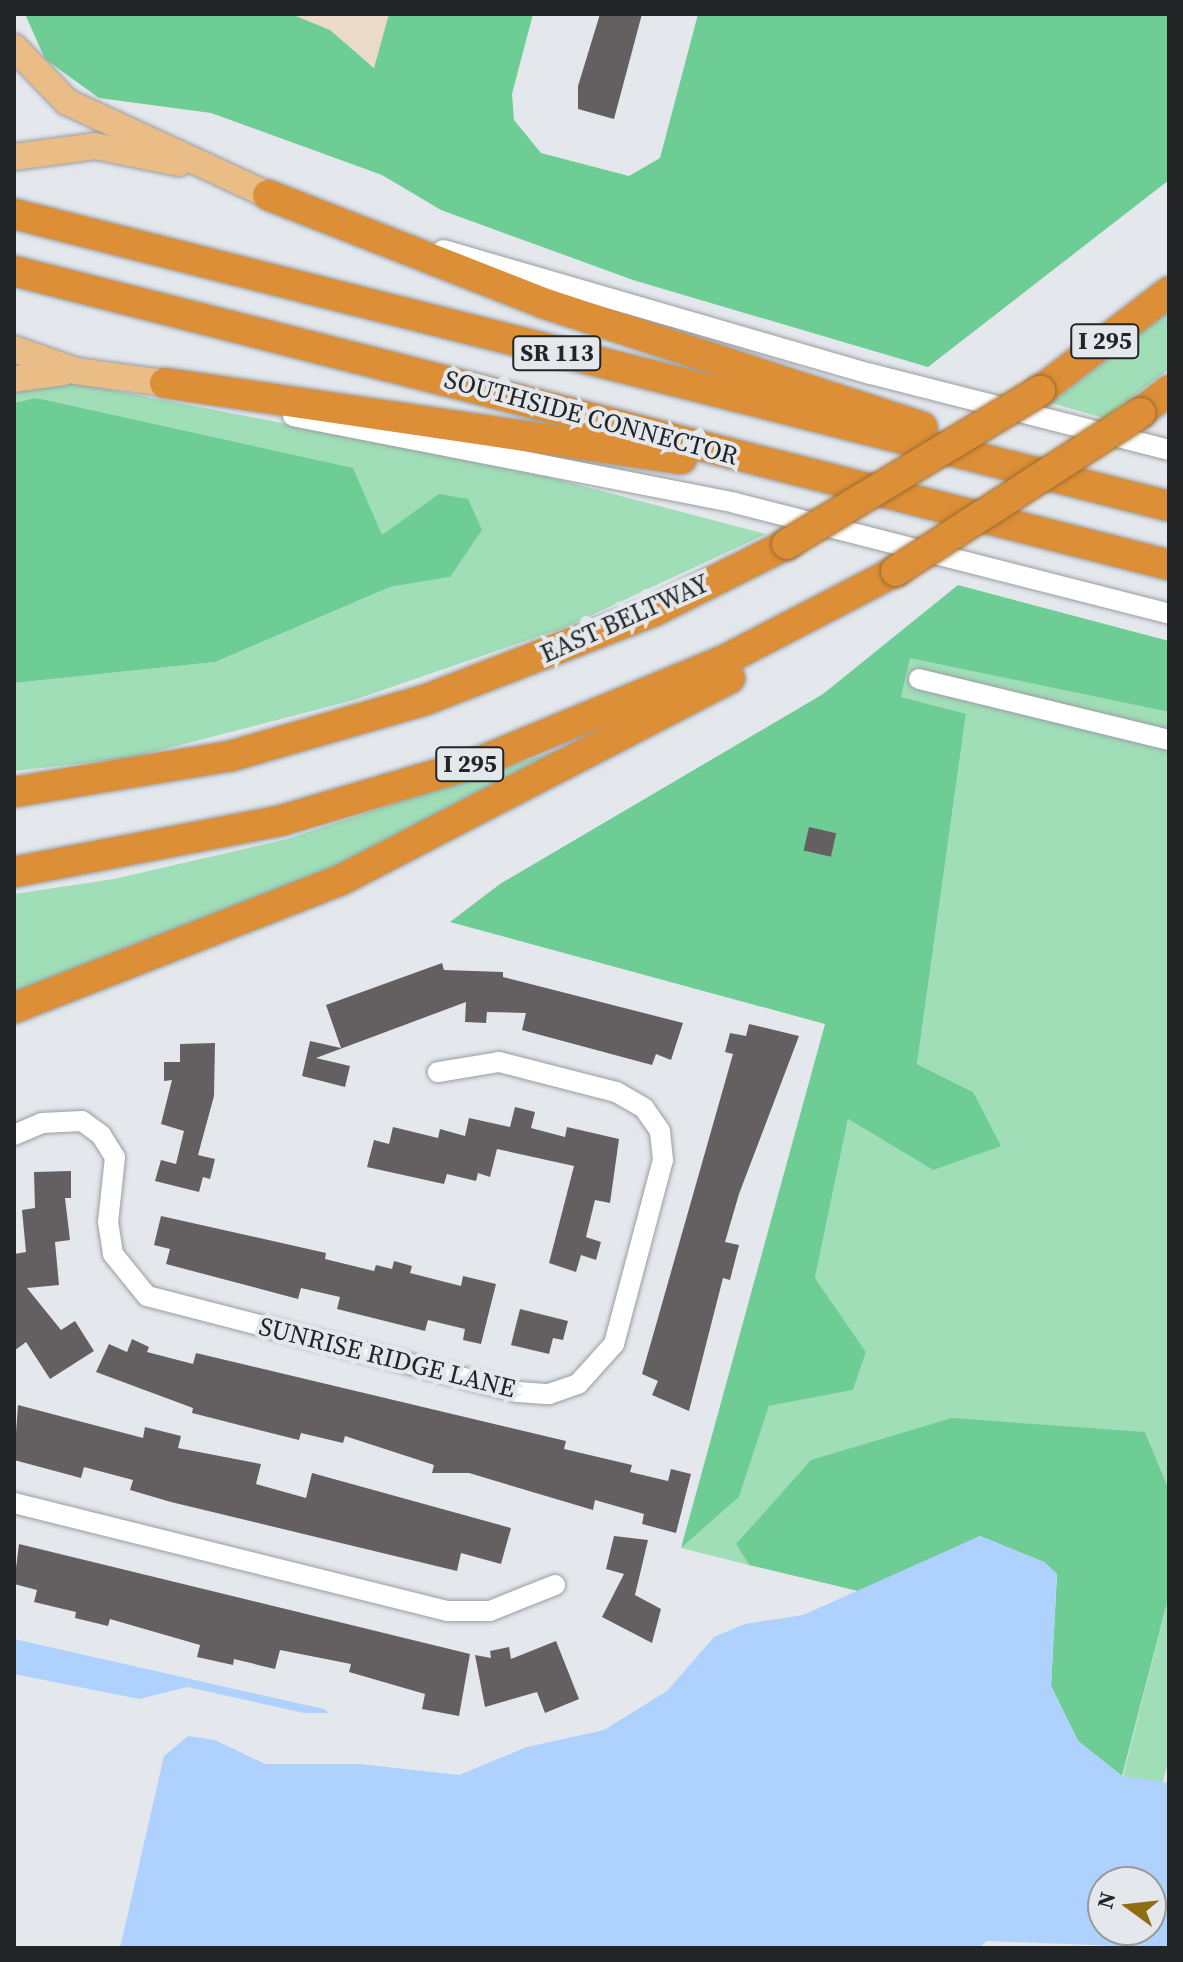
<!DOCTYPE html>
<html>
<head>
<meta charset="utf-8">
<style>
  body { margin:0 }
  #map { position:relative; width:1183px; height:1962px; overflow:hidden; background:#e4e8ec; font-family:"Source Serif 4",serif }
  div>[style] { position:absolute }
  [style*='--x'] { left:calc(var(--x)*1px); top:calc(var(--y)*1px); width:calc(var(--w)*1px); rotate:calc(var(--a)*1deg) }
  .commercial>* { inset:0; background:#ebdac9 }
  .green>* { inset:0; background:#9fdeb7 }
  .forest>* { inset:0; background:#6ecd95 }
  .water>* { inset:0; background:#afd1fe }
  .building>* { inset:0; background:#646062; transform-origin:0 0 }
  .roads { filter:drop-shadow(0 0 2px #9a9da1) drop-shadow(0 0 2px #9a9da1) }
  .minor>* { height:20px; margin:-10px; padding:0 10px; transform-origin:10px; border-radius:10px; background:#fff }
  .major>* { height:26px; margin:-13px; padding:0 13px; transform-origin:13px; border-radius:13px; background:#eabc86 }
  .highway>* { height:30px; margin:-15px; padding:0 15px; transform-origin:15px; border-radius:15px; background:#dc8f36 }
  .bridges { filter:drop-shadow(0 0 2px #9b6a30) drop-shadow(0 0 2px #9b6a30) }
  .highway-bridge>* { height:30px; margin:-15px; padding:0 15px; transform-origin:15px; border-radius:15px; background:#dc8f36 }
  span { translate:-50% -50%; white-space:nowrap; text-align:center; line-height:1.15; -webkit-text-stroke:8px #e4e8ec; paint-order:stroke }
  .shield-label span { padding:2px 6px; background:#e4e8ec; border:2px solid; border-radius:6px; -webkit-text-stroke-width:0 }
  .shield-label { font-size:24px; color:#232426; font-weight:700 }
  .street-label { font-size:26px; color:#232426 }
  .frame { position:absolute; inset:0; border:16px solid #232426; pointer-events:none }
  .north { position:absolute; left:1087px; top:1866px; width:80px; height:80px; box-sizing:border-box; background:#e4e8ec; border:2px solid #979a9d; border-radius:50%; rotate:285deg; font-size:22px; font-weight:700; line-height:32px; text-align:center; color:#232426 }
  .north::after { content:''; display:block; margin:auto; width:28px; height:36px; background:#906d12; clip-path:polygon(50% 0,100% 100%,50% 72%,0 100%) }
</style>
</head>
<body>
<div id="map">
  <div class="commercial">
    <div style="clip-path:polygon(291px 14px,389px 14px,375px 68px,330px 30px)"></div>
  </div>
  <div class="green">
    <div style="clip-path:polygon(1169px 311px,1169px 369px,1104px 418px,1051px 403px)"></div>
    <div style="clip-path:polygon(70px 382px,510px 467px,766px 534px,566px 627px,354px 700px,130px 758px,14px 771px,14px 683px,215px 662px,390px 587px,450px 577px,382px 535px,37px 398px,14px 403px,14px 389px)"></div>
    <div style="clip-path:polygon(910px 657px,1169px 712px,1169px 1490px,1145px 1432px,736px 1544px,749px 1565px,681px 1548px,739px 1497px,769px 1406px,853px 1390px,866px 1352px,815px 1278px,848px 1119px,933px 1170px,973px 1092px,917px 1064px,966px 715px,901px 697px)"></div>
    <div style="clip-path:polygon(582px 742px,399px 844px,14px 999px,14px 894px,114px 879px,287px 839px)"></div>
    <div style="clip-path:polygon(1169px 1595px,1169px 1758px,1162px 1786px,1123px 1776px)"></div>
  </div>
  <div class="forest">
    <div style="clip-path:polygon(25px 14px,291px 14px,330px 30px,374px 68px,389px 14px,533px 14px,512px 94px,514px 120px,541px 153px,629px 176px,660px 158px,698px 14px,1169px 14px,1169px 180px,928px 367px,633px 280px,441px 210px,382px 175px,211px 113px,99px 98px,45px 59px)"></div>
    <div style="clip-path:polygon(36px 398px,353px 468px,382px 535px,439px 494px,468px 499px,482px 530px,450px 577px,390px 587px,215px 662px,14px 683px,14px 403px)"></div>
    <div style="clip-path:polygon(958px 585px,1169px 641px,1169px 712px,910px 658px,901px 697px,966px 714px,917px 1064px,973px 1092px,1001px 1146px,933px 1170px,848px 1119px,815px 1278px,866px 1352px,853px 1390px,769px 1406px,739px 1497px,681px 1548px,825px 1024px,450px 922px,500px 884px,823px 694px)"></div>
    <div style="clip-path:polygon(952px 1418px,1145px 1432px,1169px 1490px,1169px 1595px,1122px 1776px,1078px 1741px,1051px 1686px,1057px 1574px,1044px 1562px,980px 1536px,862px 1592px,749px 1565px,736px 1544px,811px 1460px)"></div>
  </div>
  <div class="water">
    <div style="clip-path:polygon(evenodd,980px 1536px,1044px 1562px,1057px 1574px,1051px 1686px,1078px 1741px,1122px 1776px,1169px 1783px,1169px 1948px,987px 1941px,978px 1948px,120px 1948px,164px 1756px,188px 1736px,215px 1740px,265px 1764px,360px 1764px,459px 1775px,527px 1747px,604px 1730px,667px 1691px,714px 1637px,745px 1624px,803px 1615px,980px 1536px,1103px 1882px,1151px 1882px,1151px 1930px,1103px 1930px,1103px 1882px)"></div>
    <div style="clip-path:polygon(14px 1639px,324px 1709px,329px 1713px,304px 1713px,187px 1687px,139px 1699px,14px 1674px)"></div>
  </div>
  <div class="building">
    <div style="clip-path:polygon(600px 14px,642px 14px,614px 119px,578px 109px,578px 86px)"></div>
    <div style="left:809px;top:827px;width:28px;height:24px;rotate:13deg"></div>
    <div style="clip-path:polygon(442px 963px,444px 970px,503px 972px,503px 977px,683px 1023px,671px 1060px,656px 1054px,652px 1065px,522px 1030px,526px 1013px,487px 1012px,486px 1023px,465px 1022px,466px 1002px,316px 1058px,350px 1066px,345px 1087px,302px 1076px,310px 1041px,341px 1048px,326px 1005px)"></div>
    <div style="clip-path:polygon(749px 1024px,799px 1036px,739px 1194px,725px 1242px,739px 1245px,730px 1280px,723px 1278px,689px 1411px,652px 1395px,658px 1381px,642px 1374px,733px 1054px,725px 1052px,730px 1033px,746px 1036px)"></div>
    <div style="clip-path:polygon(215px 1043px,214px 1096px,198px 1155px,215px 1159px,210px 1179px,203px 1177px,199px 1192px,155px 1181px,161px 1160px,176px 1164px,184px 1131px,161px 1124px,172px 1080px,164px 1081px,164px 1062px,180px 1062px,180px 1044px)"></div>
    <div style="clip-path:polygon(515px 1107px,535px 1112px,531px 1128px,565px 1137px,567px 1127px,619px 1139px,610px 1203px,595px 1200px,586px 1237px,601px 1242px,596px 1260px,581px 1255px,576px 1272px,549px 1263px,574px 1166px,497px 1149px,490px 1177px,478px 1173px,476px 1181px,447px 1174px,444px 1184px,367px 1167px,374px 1140px,389px 1144px,393px 1127px,438px 1138px,440px 1129px,465px 1136px,469px 1118px,510px 1127px)"></div>
    <div style="clip-path:polygon(71px 1171px,71px 1198px,65px 1198px,70px 1240px,55px 1242px,59px 1285px,27px 1288px,61px 1330px,75px 1321px,94px 1351px,50px 1379px,26px 1342px,14px 1351px,14px 1254px,26px 1252px,22px 1210px,35px 1208px,34px 1172px)"></div>
    <div style="clip-path:polygon(161px 1216px,326px 1253px,325px 1259px,374px 1271px,376px 1265px,392px 1269px,394px 1261px,412px 1266px,410px 1273px,461px 1286px,463px 1276px,496px 1284px,481px 1344px,463px 1340px,465px 1329px,428px 1320px,425px 1331px,337px 1309px,340px 1297px,301px 1288px,298px 1299px,166px 1264px,170px 1249px,154px 1245px)"></div>
    <div style="clip-path:polygon(520px 1309px,568px 1321px,563px 1340px,553px 1338px,549px 1354px,511px 1345px)"></div>
    <div style="clip-path:polygon(132px 1339px,149px 1347px,147px 1352px,193px 1364px,196px 1353px,566px 1441px,564px 1449px,632px 1465px,630px 1472px,668px 1481px,671px 1469px,691px 1474px,676px 1533px,642px 1524px,644px 1514px,595px 1500px,593px 1510px,469px 1473px,432px 1473px,434px 1465px,345px 1436px,343px 1443px,301px 1433px,299px 1440px,192px 1413px,193px 1408px,96px 1372px,109px 1344px,127px 1352px)"></div>
    <div style="clip-path:polygon(18px 1405px,143px 1438px,145px 1427px,181px 1436px,178px 1448px,261px 1464px,256px 1484px,306px 1498px,312px 1473px,511px 1528px,501px 1564px,461px 1553px,457px 1571px,171px 1502px,130px 1490px,133px 1480px,84px 1467px,81px 1478px,14px 1460px)"></div>
    <div style="clip-path:polygon(614px 1536px,648px 1540px,635px 1595px,661px 1609px,652px 1643px,602px 1617px,624px 1574px,606px 1569px)"></div>
    <div style="clip-path:polygon(19px 1544px,470px 1654px,459px 1716px,422px 1709px,425px 1694px,349px 1672px,351px 1664px,280px 1650px,275px 1669px,234px 1659px,233px 1665px,197px 1657px,200px 1645px,110px 1619px,108px 1626px,75px 1618px,76px 1612px,34px 1602px,37px 1590px,14px 1584px)"></div>
    <div style="clip-path:polygon(556px 1641px,579px 1699px,545px 1713px,537px 1692px,485px 1707px,475px 1655px,491px 1658px,490px 1651px,509px 1647px,511px 1659px)"></div>
  </div>
  <div class="roads">
    <div class="minor">
      <div style="--x:443;--y:250;--w:446;--a:16.2"></div>
      <div style="--x:871;--y:374;--w:308;--a:14.3"></div>
      <div style="--x:293;--y:416;--w:450;--a:11.1"></div>
      <div style="--x:735;--y:503;--w:448;--a:14.3"></div>
      <div style="--x:919;--y:679;--w:257;--a:13.7"></div>
      <div style="--x:14;--y:1135;--w:30;--a:-23"></div>
      <div style="--x:42;--y:1123;--w:40;--a:-2.9"></div>
      <div style="--x:82;--y:1121;--w:24;--a:36"></div>
      <div style="--x:101;--y:1135;--w:26;--a:58"></div>
      <div style="--x:115;--y:1157;--w:65;--a:96.1"></div>
      <div style="--x:108;--y:1222;--w:32;--a:81"></div>
      <div style="--x:113;--y:1254;--w:54;--a:51"></div>
      <div style="--x:147;--y:1296;--w:383;--a:14.5"></div>
      <div style="--x:518;--y:1392;--w:31;--a:4"></div>
      <div style="--x:549;--y:1394;--w:31;--a:-19"></div>
      <div style="--x:578;--y:1384;--w:54;--a:-48"></div>
      <div style="--x:614;--y:1344;--w:190;--a:-75.1"></div>
      <div style="--x:663;--y:1160;--w:29;--a:-96"></div>
      <div style="--x:660;--y:1131;--w:28;--a:-125"></div>
      <div style="--x:644;--y:1108;--w:32;--a:-150"></div>
      <div style="--x:616;--y:1092;--w:121;--a:-165.6"></div>
      <div style="--x:499;--y:1062;--w:62;--a:170.7"></div>
      <div style="--x:14;--y:1503;--w:446;--a:14"></div>
      <div style="--x:447;--y:1611;--w:43;--a:0"></div>
      <div style="--x:490;--y:1611;--w:70;--a:-21.8"></div>
    </div>
    <div class="major">
      <div style="--x:14;--y:47;--w:76;--a:46.1"></div>
      <div style="--x:67;--y:102;--w:221;--a:24.8"></div>
      <div style="--x:14;--y:157;--w:82;--a:-7.7"></div>
      <div style="--x:95;--y:146;--w:86;--a:11.4"></div>
      <div style="--x:14;--y:349;--w:66;--a:19.5"></div>
      <div style="--x:76;--y:371;--w:90;--a:7.7"></div>
      <div style="--x:14;--y:379;--w:50;--a:-8"></div>
    </div>
    <div class="highway">
      <div style="--x:268;--y:195;--w:295;--a:21.4"></div>
      <div style="--x:543;--y:303;--w:399;--a:18.1"></div>
      <div style="--x:14;--y:214;--w:1191;--a:14.19"></div>
      <div style="--x:14;--y:271;--w:1192;--a:14.28"></div>
      <div style="--x:165;--y:383;--w:522;--a:8.38"></div>
      <div style="--x:1040;--y:391;--w:163;--a:-37.5"></div>
      <div style="--x:1140;--y:413;--w:37;--a:-38"></div>
      <div style="--x:14;--y:792;--w:220;--a:-9.4"></div>
      <div style="--x:231;--y:756;--w:202;--a:-16.1"></div>
      <div style="--x:425;--y:700;--w:246;--a:-21.2"></div>
      <div style="--x:654;--y:611;--w:149;--a:-26.7"></div>
      <div style="--x:14;--y:872;--w:274;--a:-10.9"></div>
      <div style="--x:283;--y:820;--w:204;--a:-16.5"></div>
      <div style="--x:479;--y:762;--w:264;--a:-22.5"></div>
      <div style="--x:723;--y:661;--w:195;--a:-27.5"></div>
      <div style="--x:14;--y:1008;--w:351;--a:-21.4"></div>
      <div style="--x:341;--y:880;--w:438;--a:-27.4"></div>
    </div>
  </div>
  <div class="bridges">
    <div class="highway-bridge">
      <div style="--x:787;--y:544;--w:296;--a:-31.2"></div>
      <div style="--x:896;--y:571;--w:291;--a:-32.9"></div>
    </div>
  </div>
  <div class="shield-label">
    <span style="left:1105px;top:341px">I 295</span>
    <span style="left:557px;top:353px">SR 113</span>
    <span style="left:470px;top:764px">I 295</span>
  </div>
  <div class="street-label">
    <span style="left:591px;top:418px;rotate:15deg">SOUTHSIDE CONNECTOR</span>
    <span style="left:625px;top:619px;rotate:-24deg">EAST BELTWAY</span>
    <span style="left:387px;top:1358px;rotate:14deg">SUNRISE RIDGE LANE</span>
  </div>
  <div class="frame"></div>
  <div class="north">N</div>
</div>
</body>
</html>
